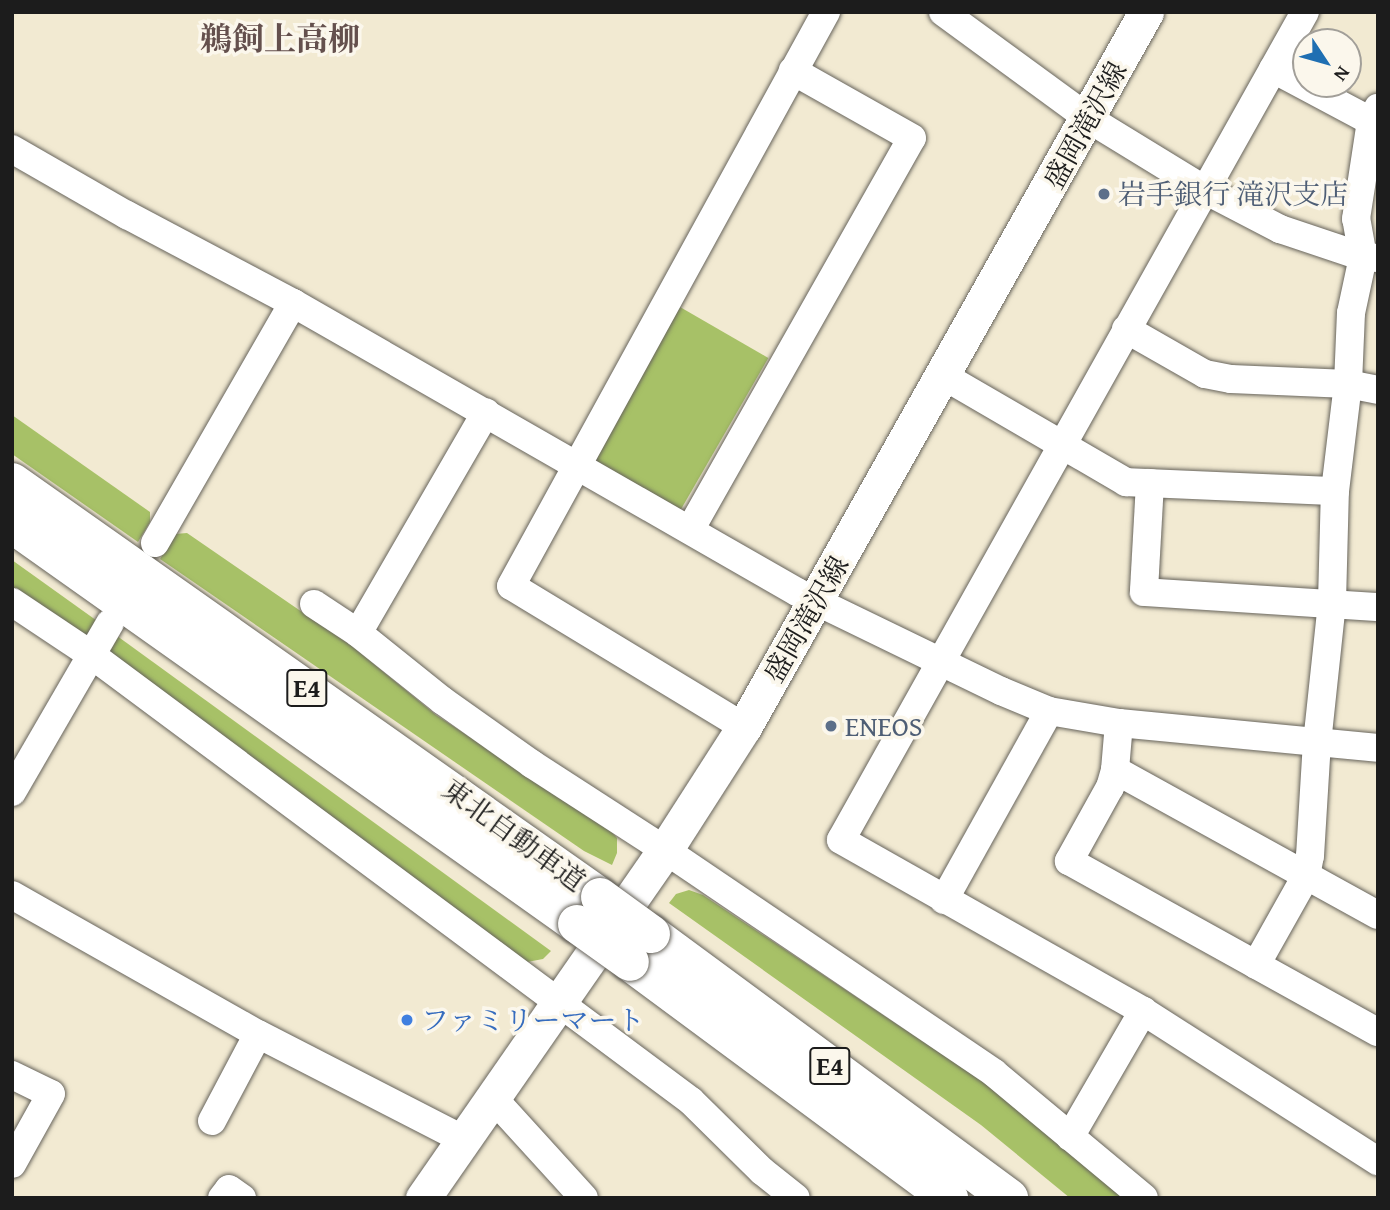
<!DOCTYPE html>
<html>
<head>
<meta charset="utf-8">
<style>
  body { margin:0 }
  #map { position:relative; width:1390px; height:1210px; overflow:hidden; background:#f2ead2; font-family:"Gentium Book Plus","Noto Serif JP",serif }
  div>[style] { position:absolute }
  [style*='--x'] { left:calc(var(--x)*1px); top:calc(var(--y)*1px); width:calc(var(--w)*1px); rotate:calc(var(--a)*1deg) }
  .green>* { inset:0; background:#a7c167; transform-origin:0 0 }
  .roads { filter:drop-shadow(0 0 2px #67645c) drop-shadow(0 0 2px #67645c) }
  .minor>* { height:28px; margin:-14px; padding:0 14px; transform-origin:14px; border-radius:14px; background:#fff }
  .major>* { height:35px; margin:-17.5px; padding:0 17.5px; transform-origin:17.5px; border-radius:17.5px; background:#fff }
  .highway>* { height:38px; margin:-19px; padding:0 19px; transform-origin:19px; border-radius:19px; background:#fff }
  .bridges { filter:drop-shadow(0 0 2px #67645c) drop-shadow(0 0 2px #67645c) }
  .highway-bridge>* { height:38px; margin:-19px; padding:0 19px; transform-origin:19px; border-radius:19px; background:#fff }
  .dots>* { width:19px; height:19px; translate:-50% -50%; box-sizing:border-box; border:4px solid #fbf7ec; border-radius:50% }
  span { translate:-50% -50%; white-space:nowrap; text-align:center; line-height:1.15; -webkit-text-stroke:7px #fbf7ec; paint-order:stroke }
  .shield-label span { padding:2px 5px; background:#fbf7ec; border:2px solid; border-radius:5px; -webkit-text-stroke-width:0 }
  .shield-label { font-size:26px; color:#1c1c1c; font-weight:700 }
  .street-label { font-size:28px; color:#1c1c1c }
  .service-label { font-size:28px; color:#4e5e75 }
  .left { translate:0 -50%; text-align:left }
  .shop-label { font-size:28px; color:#366cbe }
  .quarter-label { font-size:32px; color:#64504d; font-weight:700 }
  .frame { position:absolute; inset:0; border:14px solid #1c1c1c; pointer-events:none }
  .north { position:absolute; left:1292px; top:28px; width:70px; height:70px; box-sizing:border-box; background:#fbf7ec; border:2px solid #a29f99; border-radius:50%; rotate:126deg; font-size:19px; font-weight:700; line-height:28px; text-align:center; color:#1c1c1c }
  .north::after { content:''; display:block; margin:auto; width:24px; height:32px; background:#1f6fb2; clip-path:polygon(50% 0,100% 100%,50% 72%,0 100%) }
</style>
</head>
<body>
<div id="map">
  <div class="green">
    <div style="left:680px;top:307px;width:102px;height:181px;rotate:30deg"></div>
    <div style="clip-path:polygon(12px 415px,150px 512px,150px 522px,138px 542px,12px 454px)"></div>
    <div style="clip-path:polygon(187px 533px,353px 647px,436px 715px,606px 826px,617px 838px,617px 853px,612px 865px,584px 851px,160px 559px,175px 534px)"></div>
    <div style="clip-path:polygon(12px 560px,100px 623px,85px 636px,12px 591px)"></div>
    <div style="clip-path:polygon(113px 633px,551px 951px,543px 959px,527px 962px,112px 666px,106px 643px)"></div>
    <div style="clip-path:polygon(689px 890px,703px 895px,985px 1083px,1124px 1198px,1070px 1198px,981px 1125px,669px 903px,676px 894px)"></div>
  </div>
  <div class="roads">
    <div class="minor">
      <div style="--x:943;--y:12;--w:181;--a:36.2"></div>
      <div style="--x:1089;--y:119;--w:136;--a:31.5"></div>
      <div style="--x:1205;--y:190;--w:85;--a:27.5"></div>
      <div style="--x:1280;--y:229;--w:88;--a:18.6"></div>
      <div style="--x:1363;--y:257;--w:15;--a:4"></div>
      <div style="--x:1305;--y:12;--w:949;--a:119.27"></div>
      <div style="--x:841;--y:840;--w:347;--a:29.5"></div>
      <div style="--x:1143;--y:1011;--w:279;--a:32.6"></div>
      <div style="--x:1273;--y:69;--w:111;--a:28"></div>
      <div style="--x:1371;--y:121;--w:7;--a:0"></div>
      <div style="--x:12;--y:149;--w:133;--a:29.9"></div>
      <div style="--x:127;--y:215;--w:188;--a:27.9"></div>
      <div style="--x:293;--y:303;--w:581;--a:29.83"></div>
      <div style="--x:797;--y:592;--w:227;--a:25.9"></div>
      <div style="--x:1001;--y:691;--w:52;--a:22.6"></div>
      <div style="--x:1049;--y:711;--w:71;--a:9.7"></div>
      <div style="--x:1119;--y:723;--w:260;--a:5.5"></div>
      <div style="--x:1126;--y:329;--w:91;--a:29.7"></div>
      <div style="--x:1205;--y:374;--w:26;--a:11"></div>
      <div style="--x:1231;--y:379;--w:117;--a:2.4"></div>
      <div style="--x:1348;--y:384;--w:31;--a:11"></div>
      <div style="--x:942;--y:375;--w:213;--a:30.2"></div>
      <div style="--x:1126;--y:482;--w:209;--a:2.5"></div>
      <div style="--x:1150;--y:483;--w:109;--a:93.2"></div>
      <div style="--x:1144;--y:592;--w:234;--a:3.7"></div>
      <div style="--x:690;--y:530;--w:450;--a:-60.5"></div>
      <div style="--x:912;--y:138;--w:137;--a:-150.6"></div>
      <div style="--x:155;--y:543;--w:277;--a:-60.1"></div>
      <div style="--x:12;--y:602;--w:97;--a:33.7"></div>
      <div style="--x:93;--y:656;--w:745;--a:36.65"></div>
      <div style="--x:691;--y:1101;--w:100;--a:44.6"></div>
      <div style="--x:762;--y:1171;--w:43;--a:38.5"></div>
      <div style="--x:314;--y:604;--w:53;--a:33.4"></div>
      <div style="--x:358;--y:633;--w:109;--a:38.7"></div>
      <div style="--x:443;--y:701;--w:109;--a:35.3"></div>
      <div style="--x:532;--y:764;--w:158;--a:32.9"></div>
      <div style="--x:665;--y:850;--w:397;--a:34.1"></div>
      <div style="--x:994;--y:1073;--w:195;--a:39.8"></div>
      <div style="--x:358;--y:633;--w:255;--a:-59.9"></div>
      <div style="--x:1119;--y:723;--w:47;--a:94.9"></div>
      <div style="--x:1115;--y:770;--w:300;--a:28.9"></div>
      <div style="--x:744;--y:727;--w:272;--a:-148.8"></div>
      <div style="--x:511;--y:586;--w:655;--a:-61.24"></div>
      <div style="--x:1115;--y:770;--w:18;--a:106"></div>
      <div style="--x:1110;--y:787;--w:85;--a:119"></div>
      <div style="--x:1069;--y:861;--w:353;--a:29"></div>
      <div style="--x:12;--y:792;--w:195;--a:-59.9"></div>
      <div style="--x:12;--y:895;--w:283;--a:29.5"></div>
      <div style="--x:258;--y:1034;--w:232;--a:27.2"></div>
      <div style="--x:944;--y:900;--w:216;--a:-60.9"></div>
      <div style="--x:1256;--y:965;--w:102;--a:-60.7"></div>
      <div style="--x:1306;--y:876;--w:20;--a:-79"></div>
      <div style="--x:1310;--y:856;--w:113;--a:-86.5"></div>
      <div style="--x:1317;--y:743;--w:142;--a:-83.9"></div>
      <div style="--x:1332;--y:602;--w:111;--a:-88.5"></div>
      <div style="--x:1335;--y:491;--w:108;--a:-83.1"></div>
      <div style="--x:1348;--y:384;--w:71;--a:-87.6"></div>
      <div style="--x:1351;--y:313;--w:57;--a:-77.9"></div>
      <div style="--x:1363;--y:257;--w:39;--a:-100"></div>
      <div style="--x:1356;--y:219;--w:99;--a:-81.3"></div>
      <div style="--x:1371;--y:121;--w:15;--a:-62"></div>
      <div style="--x:12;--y:1075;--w:43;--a:26"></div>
      <div style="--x:51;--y:1094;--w:80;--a:119.1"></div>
      <div style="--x:493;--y:1098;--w:135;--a:47.7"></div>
      <div style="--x:212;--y:1121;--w:98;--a:-62.1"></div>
      <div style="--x:1070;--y:1137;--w:146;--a:-59.9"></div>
      <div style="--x:222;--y:1198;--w:11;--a:-52"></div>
      <div style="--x:229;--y:1189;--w:16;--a:35"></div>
    </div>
    <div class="major">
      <div style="--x:423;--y:1198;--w:424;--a:-55.2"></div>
      <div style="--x:665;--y:850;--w:146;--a:-57.3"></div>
      <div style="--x:744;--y:727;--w:820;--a:-60.65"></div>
    </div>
    <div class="highway">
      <div style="--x:12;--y:482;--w:720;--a:35.21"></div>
      <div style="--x:12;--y:524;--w:692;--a:35.3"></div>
      <div style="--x:651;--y:934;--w:445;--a:36.4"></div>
      <div style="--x:630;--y:962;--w:397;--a:36.5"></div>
    </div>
  </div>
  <div class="bridges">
    <div class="highway-bridge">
      <div style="--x:600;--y:897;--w:63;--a:36"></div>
      <div style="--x:577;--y:924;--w:65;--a:35.6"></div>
    </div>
  </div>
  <div class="dots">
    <div style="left:1104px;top:194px;background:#5c6f8a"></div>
    <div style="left:831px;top:726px;background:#5c6f8a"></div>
    <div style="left:407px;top:1020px;background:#3f7fe0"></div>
  </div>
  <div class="shield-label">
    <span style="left:307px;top:688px">E4</span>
    <span style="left:830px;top:1066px">E4</span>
  </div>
  <div class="street-label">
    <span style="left:1085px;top:125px;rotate:-61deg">盛岡滝沢線</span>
    <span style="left:806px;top:619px;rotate:-60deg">盛岡滝沢線</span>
    <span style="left:514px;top:835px;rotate:36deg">東北自動車道</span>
  </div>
  <div class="service-label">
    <span class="left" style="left:1118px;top:194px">岩手銀行 滝沢支店</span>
    <span class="left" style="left:845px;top:726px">ENEOS</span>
  </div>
  <div class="shop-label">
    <span class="left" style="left:421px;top:1020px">ファミリーマート</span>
  </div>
  <div class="quarter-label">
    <span style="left:280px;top:39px">鵜飼上高柳</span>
  </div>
  <div class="frame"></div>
  <div class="north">N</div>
</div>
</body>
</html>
